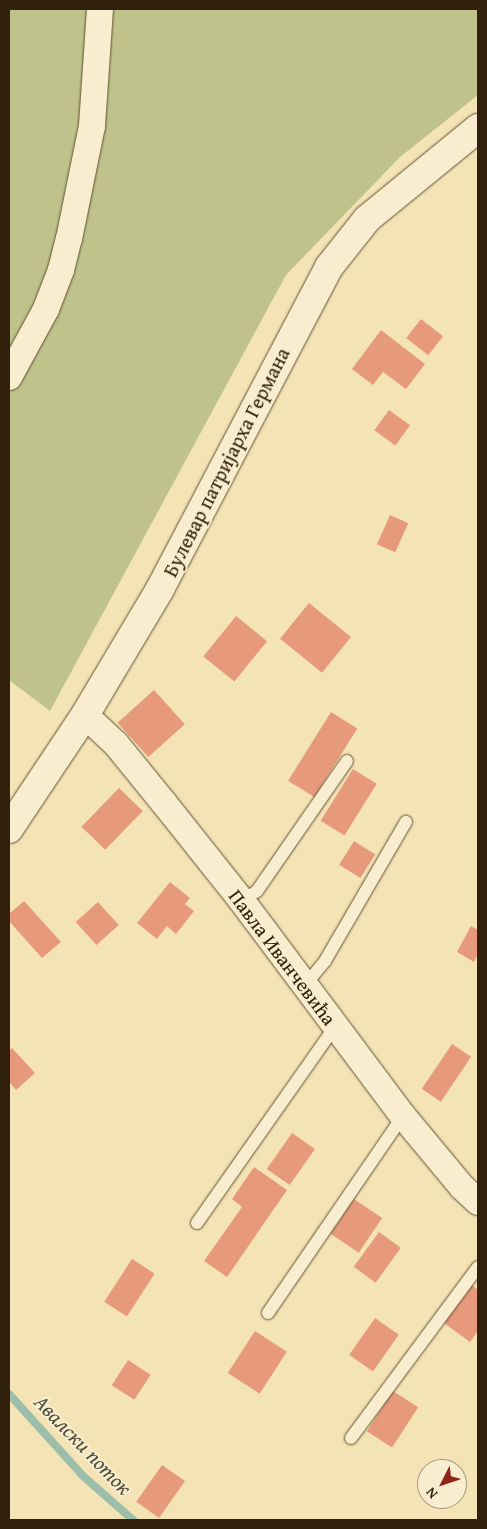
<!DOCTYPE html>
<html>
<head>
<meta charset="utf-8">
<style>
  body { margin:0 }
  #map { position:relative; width:487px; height:1529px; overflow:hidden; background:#f4e3b4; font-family:"Gentium Book Plus",serif }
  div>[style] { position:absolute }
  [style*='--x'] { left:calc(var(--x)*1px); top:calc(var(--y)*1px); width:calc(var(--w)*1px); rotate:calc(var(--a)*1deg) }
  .green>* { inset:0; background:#bfc38b }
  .stream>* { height:8px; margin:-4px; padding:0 4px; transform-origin:4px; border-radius:4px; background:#9cbeaa }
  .building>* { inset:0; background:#e69a7b; transform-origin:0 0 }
  .roads { filter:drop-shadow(0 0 1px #625136) drop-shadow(0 0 1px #625136) }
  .lane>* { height:12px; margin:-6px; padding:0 6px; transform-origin:6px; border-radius:6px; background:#f8edce }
  .street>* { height:26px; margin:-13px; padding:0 13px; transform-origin:13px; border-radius:13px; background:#f8edce }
  .secondary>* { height:28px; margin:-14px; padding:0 14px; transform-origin:14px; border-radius:14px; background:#f8edce }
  span { translate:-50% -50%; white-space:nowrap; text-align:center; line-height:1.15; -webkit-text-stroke:4px #f8edce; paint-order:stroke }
  .street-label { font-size:20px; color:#31200c }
  .water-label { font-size:21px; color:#514f3b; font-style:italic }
  .frame { position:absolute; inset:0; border:10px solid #31200c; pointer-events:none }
  .north { position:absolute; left:417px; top:1459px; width:50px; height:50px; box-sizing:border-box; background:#f8edce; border:1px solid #a89b80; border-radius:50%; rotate:229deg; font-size:14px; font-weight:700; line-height:20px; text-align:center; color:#31200c }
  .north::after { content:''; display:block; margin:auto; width:18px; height:22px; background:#8f2418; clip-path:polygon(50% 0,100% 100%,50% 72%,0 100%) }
</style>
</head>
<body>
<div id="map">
  <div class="green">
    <div style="clip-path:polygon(9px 9px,478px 9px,478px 95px,400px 157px,286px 275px,50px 711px,9px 680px)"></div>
  </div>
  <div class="stream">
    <div style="--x:9;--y:1394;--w:110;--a:47.9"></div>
    <div style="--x:83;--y:1476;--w:67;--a:41.3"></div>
  </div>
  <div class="building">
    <div style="left:421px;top:319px;width:28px;height:24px;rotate:38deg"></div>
    <div style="clip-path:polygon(381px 330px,425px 364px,406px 389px,383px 372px,373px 385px,352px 369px)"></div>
    <div style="left:389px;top:410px;width:26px;height:25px;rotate:36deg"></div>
    <div style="left:390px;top:515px;width:20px;height:32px;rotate:24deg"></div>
    <div style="left:309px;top:603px;width:54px;height:46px;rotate:39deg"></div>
    <div style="left:236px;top:616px;width:40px;height:52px;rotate:39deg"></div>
    <div style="left:154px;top:690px;width:46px;height:49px;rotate:48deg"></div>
    <div style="left:331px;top:712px;width:31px;height:81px;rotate:32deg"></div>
    <div style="left:353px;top:769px;width:28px;height:61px;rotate:32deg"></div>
    <div style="left:119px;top:788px;width:33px;height:54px;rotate:44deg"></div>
    <div style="left:354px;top:841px;width:25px;height:28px;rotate:32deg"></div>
    <div style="clip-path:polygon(170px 882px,190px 898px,185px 904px,194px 911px,176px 934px,167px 926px,157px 939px,137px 923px)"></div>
    <div style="clip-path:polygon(24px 901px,61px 942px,42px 958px,9px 921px,9px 914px)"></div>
    <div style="left:98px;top:902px;width:31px;height:30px;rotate:48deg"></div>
    <div style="clip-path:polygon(471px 926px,478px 930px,478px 954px,474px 962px,457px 952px)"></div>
    <div style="left:452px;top:1044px;width:23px;height:54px;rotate:34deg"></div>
    <div style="clip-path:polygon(12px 1048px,35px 1073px,16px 1090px,9px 1082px,9px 1051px)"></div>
    <div style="left:292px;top:1133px;width:28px;height:44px;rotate:35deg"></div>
    <div style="clip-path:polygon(254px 1167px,287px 1190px,227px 1277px,204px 1261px,242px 1207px,232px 1199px)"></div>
    <div style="left:354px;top:1199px;width:34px;height:42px;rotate:34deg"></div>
    <div style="left:379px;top:1232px;width:27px;height:43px;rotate:36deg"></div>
    <div style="left:132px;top:1259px;width:27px;height:51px;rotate:33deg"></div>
    <div style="clip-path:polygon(472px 1285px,478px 1290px,478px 1331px,470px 1342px,444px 1323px)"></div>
    <div style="left:375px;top:1318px;width:29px;height:45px;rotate:35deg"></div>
    <div style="left:255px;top:1331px;width:38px;height:50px;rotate:33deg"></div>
    <div style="left:128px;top:1360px;width:27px;height:30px;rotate:33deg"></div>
    <div style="left:393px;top:1391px;width:30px;height:48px;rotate:33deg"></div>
    <div style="left:162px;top:1465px;width:28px;height:45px;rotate:35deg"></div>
  </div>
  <div class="roads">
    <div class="lane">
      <div style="--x:242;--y:901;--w:18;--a:-34"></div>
      <div style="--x:257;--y:891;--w:158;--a:-55.3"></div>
      <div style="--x:305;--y:985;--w:31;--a:-50"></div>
      <div style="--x:325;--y:961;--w:161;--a:-59.8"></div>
      <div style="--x:197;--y:1223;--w:240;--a:-54.9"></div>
      <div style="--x:268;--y:1313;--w:239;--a:-55.6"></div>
      <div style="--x:351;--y:1438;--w:213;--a:-53.4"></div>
    </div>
    <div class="street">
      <div style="--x:9;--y:377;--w:77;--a:-61.4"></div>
      <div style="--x:46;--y:309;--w:42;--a:-69"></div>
      <div style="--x:61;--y:270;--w:32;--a:-76"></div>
      <div style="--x:69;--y:239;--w:115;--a:-78.5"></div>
      <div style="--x:92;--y:126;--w:117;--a:-86.1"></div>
      <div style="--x:85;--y:715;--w:42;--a:43.1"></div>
      <div style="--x:116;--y:744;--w:76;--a:50.9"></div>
      <div style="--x:164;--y:803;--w:125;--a:51.5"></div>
      <div style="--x:242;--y:901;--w:269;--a:53.2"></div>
      <div style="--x:403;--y:1116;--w:92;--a:50.3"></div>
      <div style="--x:462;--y:1187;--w:22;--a:43"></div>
    </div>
    <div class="secondary">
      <div style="--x:9;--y:829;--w:137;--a:-56.3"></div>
      <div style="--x:85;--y:715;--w:147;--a:-59.2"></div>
      <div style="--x:160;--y:589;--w:364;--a:-62.3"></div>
      <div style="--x:329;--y:267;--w:61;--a:-51.6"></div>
      <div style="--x:367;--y:219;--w:144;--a:-39.3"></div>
    </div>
  </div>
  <div class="street-label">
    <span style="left:226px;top:462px;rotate:-63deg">Булевар патријарха Германа</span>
    <span style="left:283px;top:957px;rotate:53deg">Павла Иванчевића</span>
  </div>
  <div class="water-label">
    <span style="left:83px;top:1445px;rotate:46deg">Авалски поток</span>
  </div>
  <div class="frame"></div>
  <div class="north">N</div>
</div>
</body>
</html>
